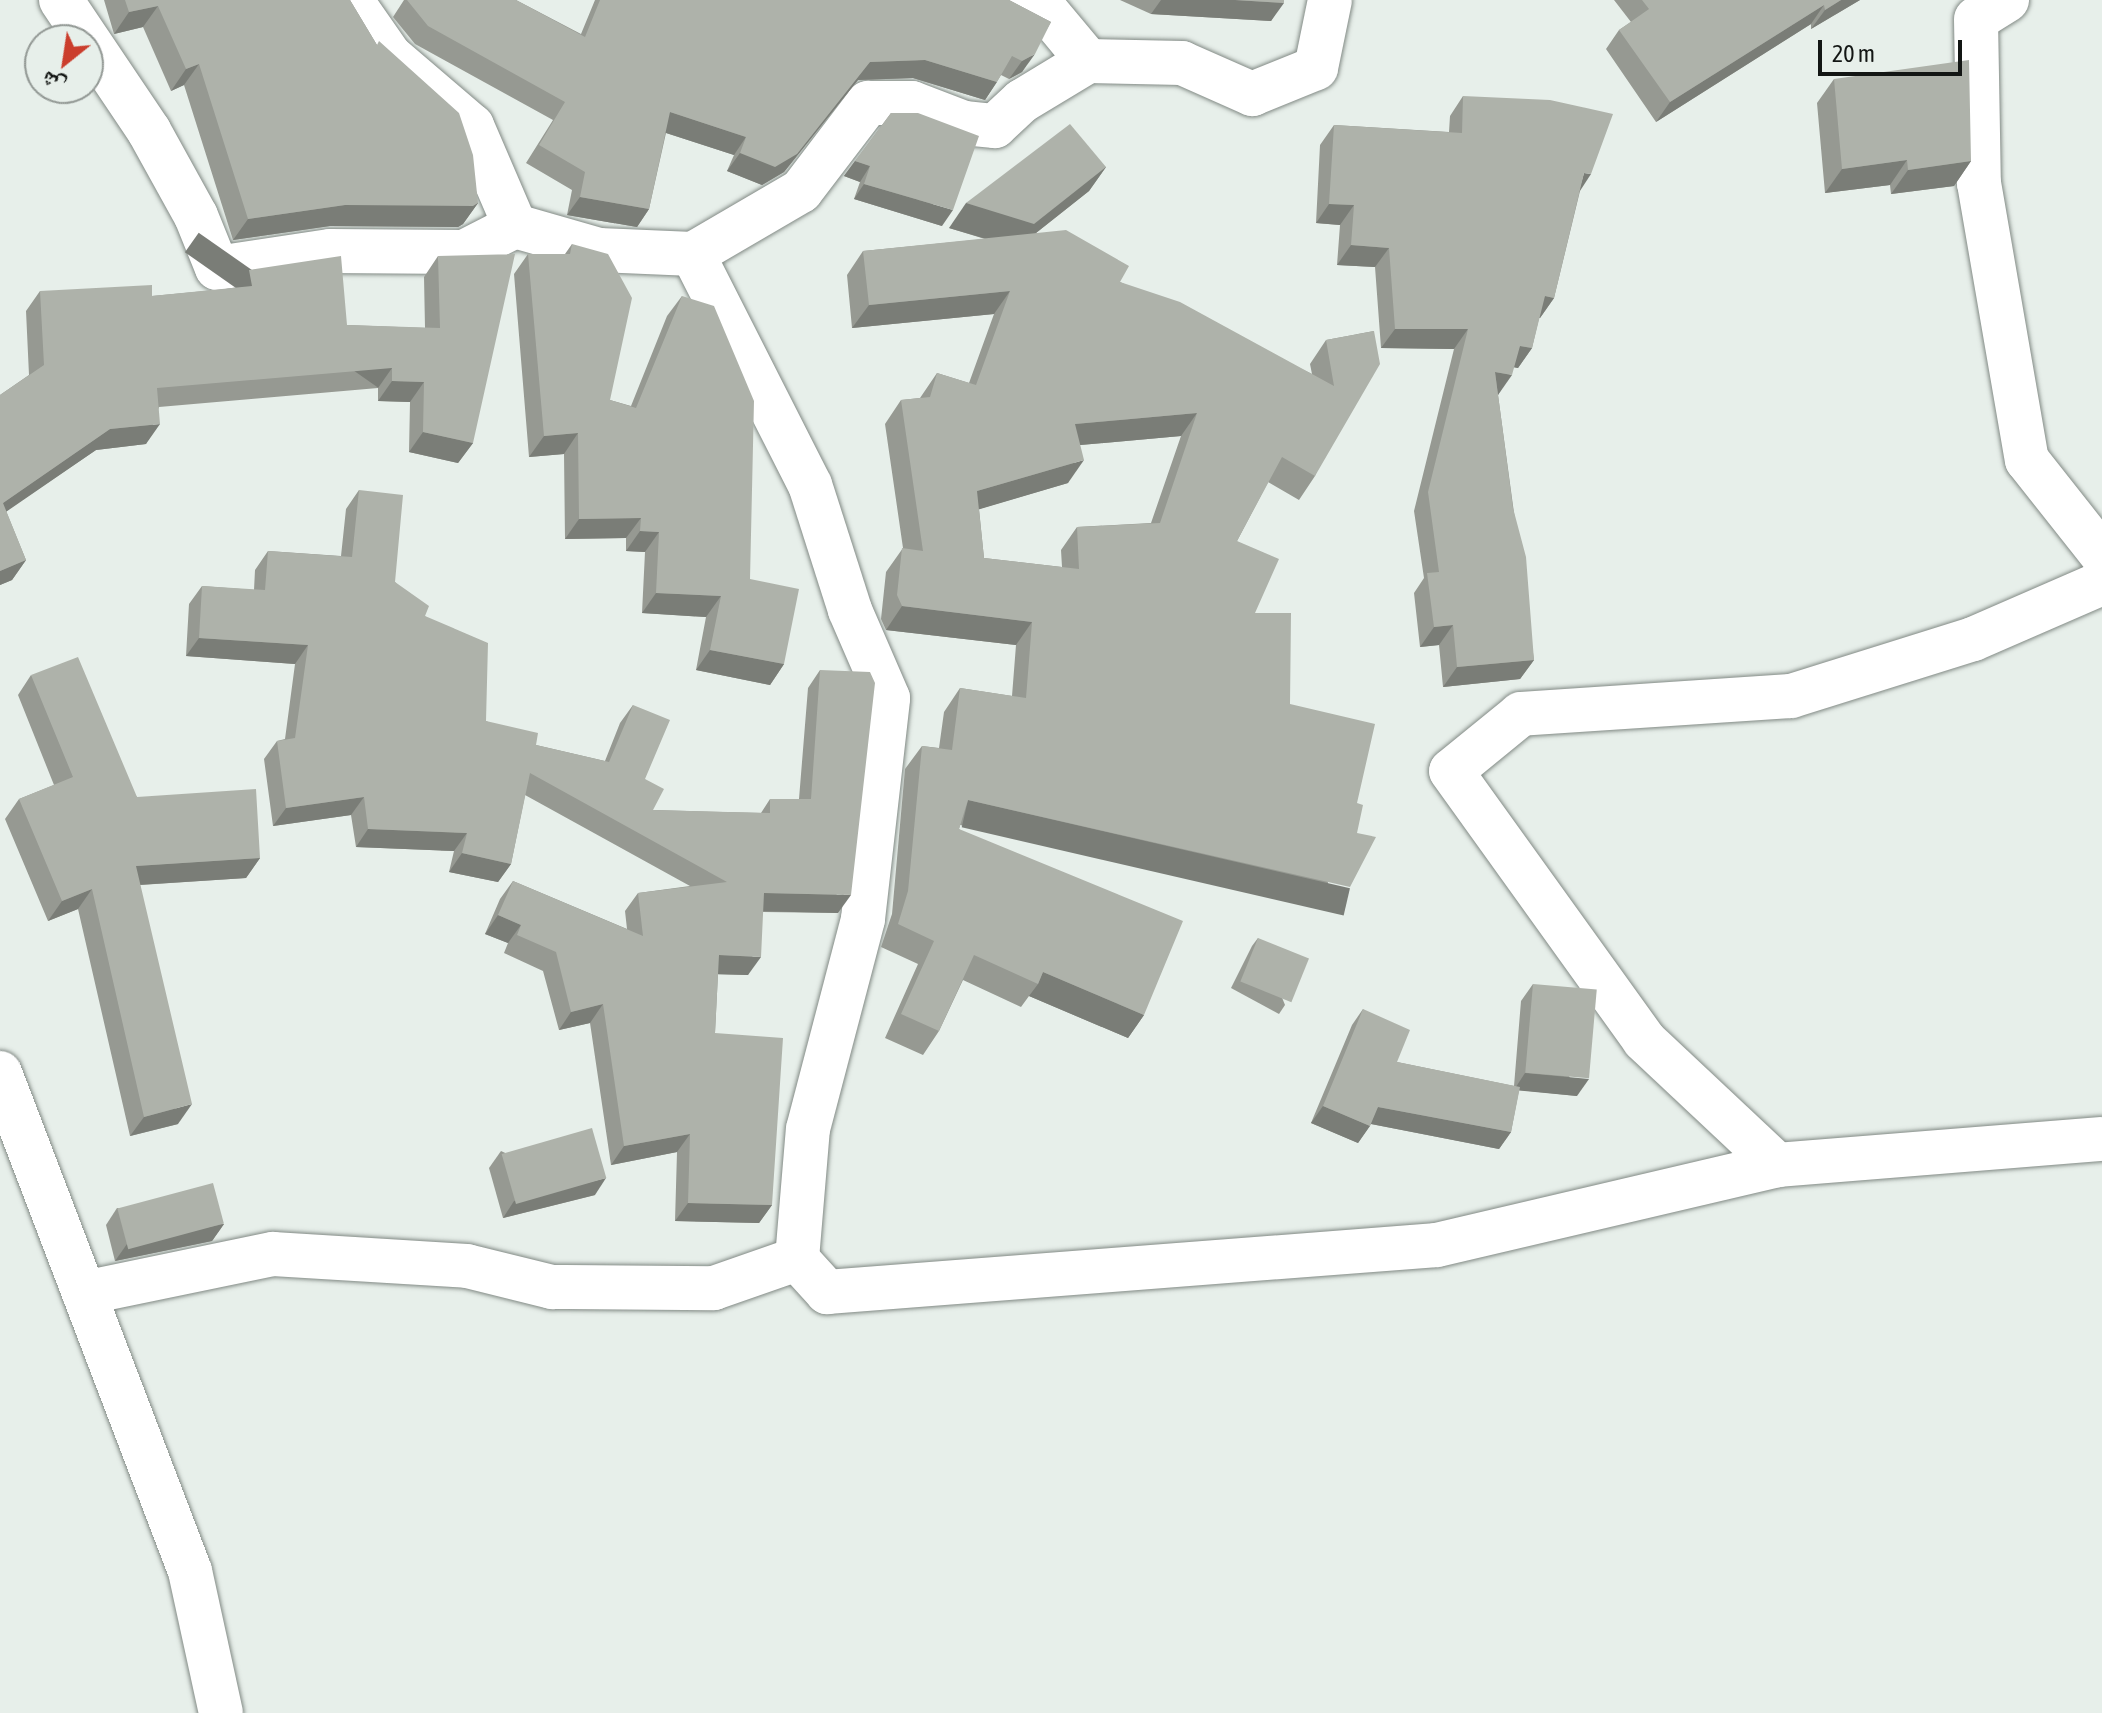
<!DOCTYPE html>
<html>
<head>
<meta charset="utf-8">
<style>
  body { margin:0 }
  #map { position:relative; width:2102px; height:1713px; overflow:hidden; background:#e7efea; font-family:"Asap Condensed","Noto Naskh Arabic",sans-serif }
  div>[style] { position:absolute }
  [style*='--x'] { left:calc(var(--x)*1px); top:calc(var(--y)*1px); width:calc(var(--w)*1px); rotate:calc(var(--a)*1deg) }
  .roads { filter:drop-shadow(0 0 2px #828a85) drop-shadow(0 0 2px #828a85) }
  .street>* { height:44px; margin:-22px; padding:0 22px; transform-origin:22px; border-radius:22px; background:#fff }
  .wall>* { inset:0; background:#969992 }
  .shaded-wall>* { inset:0; background:#7a7d77; transform-origin:0 0 }
  .building>* { inset:0; background:#aeb2aa; transform-origin:0 0 }
  span { translate:-50% -50%; white-space:nowrap; text-align:center; line-height:1.15; -webkit-text-stroke:6px #e7efea; paint-order:stroke }
  .north { position:absolute; left:24px; top:24px; width:80px; height:80px; box-sizing:border-box; background:#e7efea; border:2px solid #929894; border-radius:50%; rotate:210deg; font-size:22px; font-weight:700; line-height:32px; text-align:center; color:#131614 }
  .north::after { content:''; display:block; margin:auto; width:28px; height:36px; background:#cb3e2d; clip-path:polygon(50% 0,100% 100%,50% 72%,0 100%) }
  .scale { position:absolute; left:1818px; top:40px; width:144px; height:36px; box-sizing:border-box; border:4px solid #131614; border-top:0; padding-left:10px; font-size:24px; line-height:28px; white-space:nowrap; color:#131614; -webkit-text-stroke:6px #e7efea; paint-order:stroke }
</style>
</head>
<body>
<div id="map">
  <div class="roads">
    <div class="street">
      <div style="--x:61;--y:0;--w:158;--a:56.1"></div>
      <div style="--x:149;--y:131;--w:97;--a:61.1"></div>
      <div style="--x:196;--y:216;--w:56;--a:68"></div>
      <div style="--x:217;--y:268;--w:114;--a:-8.6"></div>
      <div style="--x:330;--y:251;--w:134;--a:0.4"></div>
      <div style="--x:464;--y:252;--w:57;--a:-27"></div>
      <div style="--x:351;--y:0;--w:68;--a:55.1"></div>
      <div style="--x:390;--y:56;--w:108;--a:40.5"></div>
      <div style="--x:472;--y:126;--w:109;--a:66.7"></div>
      <div style="--x:515;--y:226;--w:87;--a:15.9"></div>
      <div style="--x:599;--y:250;--w:94;--a:2.4"></div>
      <div style="--x:1022;--y:0;--w:29;--a:27"></div>
      <div style="--x:1048;--y:13;--w:62;--a:50.2"></div>
      <div style="--x:2007;--y:0;--w:36;--a:148"></div>
      <div style="--x:1976;--y:19;--w:164;--a:89"></div>
      <div style="--x:1979;--y:183;--w:281;--a:80.2"></div>
      <div style="--x:2027;--y:460;--w:121;--a:51.7"></div>
      <div style="--x:2102;--y:583;--w:141;--a:156.5"></div>
      <div style="--x:1973;--y:639;--w:191;--a:162.6"></div>
      <div style="--x:1791;--y:696;--w:271;--a:176.2"></div>
      <div style="--x:1521;--y:714;--w:90;--a:140.8"></div>
      <div style="--x:1451;--y:771;--w:331;--a:54.3"></div>
      <div style="--x:1644;--y:1040;--w:183;--a:43.2"></div>
      <div style="--x:1777;--y:1165;--w:326;--a:-4.6"></div>
      <div style="--x:0;--y:1073;--w:533;--a:69.12"></div>
      <div style="--x:190;--y:1571;--w:145;--a:77.7"></div>
      <div style="--x:797;--y:1259;--w:45;--a:47.7"></div>
      <div style="--x:827;--y:1292;--w:612;--a:-4.41"></div>
      <div style="--x:1437;--y:1245;--w:349;--a:-13.2"></div>
      <div style="--x:84;--y:1293;--w:193;--a:-11.7"></div>
      <div style="--x:273;--y:1254;--w:194;--a:3.5"></div>
      <div style="--x:467;--y:1266;--w:88;--a:13.9"></div>
      <div style="--x:552;--y:1287;--w:162;--a:0.4"></div>
      <div style="--x:714;--y:1288;--w:88;--a:-19.3"></div>
      <div style="--x:797;--y:1259;--w:130;--a:-85.2"></div>
      <div style="--x:808;--y:1129;--w:217;--a:-75.3"></div>
      <div style="--x:863;--y:919;--w:222;--a:-83.5"></div>
      <div style="--x:888;--y:698;--w:96;--a:-113.4"></div>
      <div style="--x:850;--y:610;--w:131;--a:-107.7"></div>
      <div style="--x:810;--y:485;--w:259;--a:-116.9"></div>
      <div style="--x:693;--y:254;--w:125;--a:-30.3"></div>
      <div style="--x:801;--y:191;--w:111;--a:-52.7"></div>
      <div style="--x:868;--y:103;--w:44;--a:0"></div>
      <div style="--x:912;--y:103;--w:56;--a:21"></div>
      <div style="--x:964;--y:123;--w:31;--a:6"></div>
      <div style="--x:995;--y:126;--w:37;--a:-43"></div>
      <div style="--x:1022;--y:101;--w:77;--a:-31.2"></div>
      <div style="--x:1088;--y:61;--w:94;--a:1.2"></div>
      <div style="--x:1182;--y:63;--w:77;--a:23.9"></div>
      <div style="--x:1252;--y:94;--w:69;--a:-22.1"></div>
      <div style="--x:1316;--y:68;--w:69;--a:-78.4"></div>
    </div>
  </div>
  <div class="wall">
    <div style="clip-path:polygon(104px 0,350px 0,377px 45px,478px 203px,463px 224px,458px 227px,330px 226px,233px 240px,184px 85px,171px 91px,143px 27px,114px 34px)"></div>
    <div style="clip-path:polygon(404px 0,516px 0,581px 34px,595px 0,1009px 0,1051px 22px,1022px 72px,1009px 79px,1001px 75px,985px 100px,913px 78px,858px 80px,784px 172px,762px 185px,727px 171px,734px 155px,666px 133px,649px 209px,637px 227px,567px 215px,572px 190px,526px 163px,553px 120px,415px 44px,393px 17px)"></div>
    <div style="clip-path:polygon(1120px 0,1284px 0,1271px 21px,1151px 14px)"></div>
    <div style="clip-path:polygon(1614px 0,1860px 0,1811px 29px,1811px 24px,1656px 122px,1606px 49px,1619px 30px,1631px 22px)"></div>
    <div style="clip-path:polygon(1834px 79px,1971px 161px,1954px 186px,1891px 194px,1890px 185px,1825px 193px,1817px 103px)"></div>
    <div style="clip-path:polygon(1463px 96px,1580px 191px,1554px 298px,1540px 318px,1539px 318px,1532px 348px,1518px 368px,1514px 367px,1498px 395px,1534px 660px,1520px 679px,1443px 687px,1439px 645px,1420px 647px,1414px 593px,1424px 578px,1414px 511px,1454px 349px,1381px 348px,1375px 267px,1337px 265px,1340px 225px,1316px 223px,1320px 145px,1334px 125px,1449px 132px,1450px 116px)"></div>
    <div style="clip-path:polygon(891px 113px,942px 226px,854px 199px,860px 182px,844px 176px)"></div>
    <div style="clip-path:polygon(evenodd,1106px 167px,1089px 191px,1036px 233px,1120px 282px,1312px 374px,1310px 364px,1326px 340px,1374px 331px,1315px 476px,1299px 500px,1268px 482px,1237px 541px,1255px 613px,1290px 704px,1334px 911px,960px 825px,959px 829px,1144px 1015px,1128px 1038px,1029px 996px,1021px 1007px,963px 980px,939px 1031px,923px 1055px,885px 1038px,918px 964px,881px 947px,892px 914px,905px 769px,922px 746px,939px 748px,944px 712px,960px 688px,1012px 696px,1016px 645px,886px 630px,881px 619px,886px 572px,903px 548px,885px 424px,901px 400px,920px 398px,937px 373px,969px 383px,994px 314px,852px 328px,847px 275px,863px 251px,985px 239px,949px 228px,1106px 167px,1181px 436px,1151px 523px,1077px 527px,1061px 550px,1062px 567px,984px 558px,979px 509px,1068px 483px,1080px 445px,1181px 436px)"></div>
    <div style="clip-path:polygon(572px 244px,610px 400px,631px 406px,667px 316px,682px 296px,750px 579px,784px 664px,770px 685px,696px 670px,706px 617px,642px 613px,645px 552px,626px 551px,626px 538px,565px 539px,564px 454px,529px 457px,514px 274px,528px 254px,565px 254px)"></div>
    <div style="clip-path:polygon(438px 256px,473px 443px,458px 463px,409px 452px,410px 402px,378px 401px,378px 388px,159px 407px,146px 444px,96px 450px,6px 511px,26px 560px,12px 580px,0 585px,0 395px,29px 375px,26px 311px,40px 291px,152px 296px,237px 288px,249px 270px,347px 325px,425px 328px,424px 277px)"></div>
    <div style="clip-path:polygon(359px 490px,395px 582px,425px 616px,486px 721px,536px 745px,605px 761px,620px 723px,633px 705px,645px 779px,653px 810px,761px 813px,770px 799px,799px 799px,808px 688px,820px 670px,838px 913px,763px 912px,748px 975px,718px 974px,715px 1033px,772px 1205px,759px 1223px,675px 1221px,677px 1152px,611px 1165px,590px 1023px,559px 1030px,543px 971px,504px 953px,508px 943px,485px 934px,500px 899px,513px 881px,627px 929px,625px 911px,638px 893px,690px 886px,525px 795px,511px 864px,498px 882px,449px 872px,454px 851px,356px 847px,351px 815px,273px 826px,264px 759px,277px 741px,285px 739px,295px 664px,186px 656px,189px 604px,202px 586px,254px 590px,255px 570px,268px 551px,341px 556px,346px 509px)"></div>
    <div style="clip-path:polygon(31px 675px,137px 797px,260px 858px,246px 878px,140px 885px,178px 1124px,130px 1136px,78px 909px,48px 921px,5px 819px,19px 799px,54px 785px,18px 695px)"></div>
    <div style="clip-path:polygon(1258px 938px,1285px 1005px,1279px 1014px,1231px 988px,1252px 946px)"></div>
    <div style="clip-path:polygon(1533px 984px,1577px 1096px,1519px 1090px,1511px 1132px,1499px 1149px,1371px 1124px,1358px 1143px,1311px 1123px,1352px 1025px,1363px 1009px,1397px 1062px,1514px 1086px,1521px 1001px)"></div>
    <div style="clip-path:polygon(501px 1151px,595px 1195px,503px 1218px,489px 1168px)"></div>
    <div style="clip-path:polygon(117px 1208px,224px 1224px,212px 1241px,115px 1261px,106px 1225px)"></div>
  </div>
  <div class="shaded-wall">
    <div style="clip-path:polygon(1161px 0,1235px 0,1284px 3px,1271px 21px,1151px 14px)"></div>
    <div style="clip-path:polygon(1841px 0,1860px 0,1811px 29px,1825px 10px)"></div>
    <div style="clip-path:polygon(1824px 5px,1811px 24px,1656px 122px,1670px 102px)"></div>
    <div style="clip-path:polygon(158px 6px,143px 27px,114px 34px,129px 12px)"></div>
    <div style="clip-path:polygon(1035px 54px,1022px 72px,1009px 79px,1022px 61px)"></div>
    <div style="clip-path:polygon(925px 60px,997px 82px,985px 100px,913px 78px,858px 80px,784px 172px,762px 185px,727px 171px,740px 153px,870px 62px)"></div>
    <div style="clip-path:polygon(199px 64px,184px 85px,171px 91px,186px 69px)"></div>
    <div style="clip-path:polygon(670px 112px,746px 137px,734px 155px,657px 130px)"></div>
    <div style="clip-path:polygon(1907px 160px,1890px 185px,1825px 193px,1842px 169px)"></div>
    <div style="clip-path:polygon(855px 161px,870px 166px,860px 182px,844px 176px)"></div>
    <div style="clip-path:polygon(1971px 161px,1954px 186px,1891px 194px,1908px 170px)"></div>
    <div style="clip-path:polygon(1106px 167px,1089px 191px,1017px 248px,949px 228px,966px 203px)"></div>
    <div style="clip-path:polygon(1584px 173px,1591px 174px,1578px 194px)"></div>
    <div style="clip-path:polygon(864px 184px,953px 210px,942px 226px,854px 199px)"></div>
    <div style="clip-path:polygon(580px 197px,649px 209px,637px 227px,567px 215px)"></div>
    <div style="clip-path:polygon(478px 203px,463px 224px,458px 227px,330px 226px,233px 240px,248px 219px,345px 205px)"></div>
    <div style="clip-path:polygon(1329px 204px,1354px 205px,1340px 225px,1316px 223px)"></div>
    <div style="clip-path:polygon(1351px 245px,1389px 248px,1375px 267px,1337px 265px)"></div>
    <div style="clip-path:polygon(1010px 291px,994px 314px,852px 328px,869px 305px)"></div>
    <div style="clip-path:polygon(1545px 296px,1554px 298px,1540px 318px,1531px 316px)"></div>
    <div style="clip-path:polygon(1395px 329px,1468px 329px,1454px 349px,1381px 348px)"></div>
    <div style="clip-path:polygon(1520px 346px,1532px 348px,1518px 368px,1506px 366px)"></div>
    <div style="left:392px;top:368px;width:24px;height:236px;rotate:125deg"></div>
    <div style="clip-path:polygon(1495px 372px,1512px 375px,1498px 395px)"></div>
    <div style="clip-path:polygon(392px 381px,424px 382px,410px 402px,378px 401px)"></div>
    <div style="clip-path:polygon(1197px 413px,1181px 436px,1058px 447px,1075px 424px)"></div>
    <div style="clip-path:polygon(160px 424px,146px 444px,96px 450px,0 516px,3px 503px,110px 429px)"></div>
    <div style="clip-path:polygon(423px 432px,473px 443px,458px 463px,409px 452px)"></div>
    <div style="clip-path:polygon(578px 433px,564px 454px,529px 457px,544px 436px)"></div>
    <div style="clip-path:polygon(1084px 460px,1068px 483px,960px 515px,977px 491px)"></div>
    <div style="clip-path:polygon(641px 518px,626px 538px,565px 539px,579px 519px)"></div>
    <div style="clip-path:polygon(640px 531px,659px 532px,645px 552px,626px 551px)"></div>
    <div style="clip-path:polygon(26px 560px,12px 580px,0 585px,0 571px)"></div>
    <div style="clip-path:polygon(656px 593px,721px 596px,706px 617px,642px 613px)"></div>
    <div style="clip-path:polygon(902px 606px,1032px 622px,1016px 645px,886px 630px)"></div>
    <div style="clip-path:polygon(1453px 625px,1439px 645px,1420px 647px,1434px 627px)"></div>
    <div style="clip-path:polygon(199px 638px,308px 645px,295px 664px,186px 656px)"></div>
    <div style="clip-path:polygon(710px 650px,784px 664px,770px 685px,696px 670px)"></div>
    <div style="clip-path:polygon(1534px 660px,1520px 679px,1443px 687px,1457px 667px)"></div>
    <div style="clip-path:polygon(364px 797px,351px 815px,273px 826px,286px 808px)"></div>
    <div style="left:968px;top:800px;width:392px;height:28px;rotate:13deg"></div>
    <div style="clip-path:polygon(368px 829px,467px 833px,454px 851px,356px 847px)"></div>
    <div style="clip-path:polygon(462px 853px,511px 864px,498px 882px,449px 872px)"></div>
    <div style="clip-path:polygon(260px 858px,246px 878px,122px 886px,136px 866px)"></div>
    <div style="clip-path:polygon(92px 889px,78px 909px,48px 921px,62px 901px)"></div>
    <div style="clip-path:polygon(764px 893px,851px 895px,838px 913px,751px 911px)"></div>
    <div style="clip-path:polygon(498px 915px,521px 925px,508px 943px,485px 934px)"></div>
    <div style="clip-path:polygon(719px 955px,761px 957px,748px 975px,706px 974px)"></div>
    <div style="clip-path:polygon(1043px 972px,1144px 1015px,1128px 1038px,1029px 996px,1038px 984px)"></div>
    <div style="clip-path:polygon(603px 1004px,590px 1023px,559px 1030px,571px 1012px)"></div>
    <div style="clip-path:polygon(1525px 1073px,1589px 1079px,1577px 1096px,1514px 1090px)"></div>
    <div style="clip-path:polygon(192px 1104px,178px 1124px,130px 1136px,144px 1117px)"></div>
    <div style="clip-path:polygon(1323px 1106px,1370px 1126px,1358px 1143px,1311px 1123px)"></div>
    <div style="clip-path:polygon(1378px 1107px,1511px 1132px,1499px 1149px,1366px 1123px)"></div>
    <div style="clip-path:polygon(690px 1134px,677px 1152px,611px 1165px,624px 1146px)"></div>
    <div style="clip-path:polygon(606px 1178px,595px 1195px,503px 1218px,514px 1201px)"></div>
    <div style="clip-path:polygon(688px 1203px,772px 1205px,759px 1223px,675px 1221px)"></div>
    <div style="clip-path:polygon(224px 1224px,212px 1241px,115px 1261px,127px 1244px)"></div>
  </div>
  <div class="building">
    <div style="clip-path:polygon(125px 0,350px 0,377px 45px,379px 41px,459px 113px,473px 155px,478px 203px,473px 206px,345px 205px,248px 219px,199px 64px,186px 69px,158px 6px,129px 12px)"></div>
    <div style="clip-path:polygon(407px 0,516px 0,585px 37px,600px 0,1009px 0,1051px 22px,1035px 54px,1022px 61px,1012px 56px,997px 82px,925px 60px,870px 62px,797px 154px,775px 167px,740px 153px,746px 137px,670px 112px,649px 209px,580px 197px,585px 172px,539px 145px,565px 102px,428px 26px)"></div>
    <div style="clip-path:polygon(1235px 0,1284px 0,1284px 3px)"></div>
    <div style="clip-path:polygon(1642px 0,1841px 0,1825px 10px,1824px 5px,1670px 102px,1619px 30px,1649px 9px)"></div>
    <div style="clip-path:polygon(1969px 60px,1971px 161px,1908px 170px,1907px 160px,1842px 169px,1834px 79px)"></div>
    <div style="clip-path:polygon(1463px 96px,1550px 100px,1613px 114px,1591px 174px,1584px 173px,1554px 298px,1545px 296px,1532px 348px,1520px 346px,1512px 375px,1495px 372px,1513px 508px,1526px 557px,1534px 660px,1457px 667px,1453px 625px,1434px 627px,1427px 573px,1439px 572px,1428px 492px,1468px 329px,1395px 329px,1389px 248px,1351px 245px,1354px 205px,1329px 204px,1334px 125px,1462px 133px)"></div>
    <div style="clip-path:polygon(891px 113px,918px 113px,979px 136px,953px 210px,864px 184px,870px 166px,855px 161px)"></div>
    <div style="clip-path:polygon(1070px 124px,1106px 167px,1034px 224px,966px 203px)"></div>
    <div style="clip-path:polygon(evenodd,1066px 230px,1129px 266px,1120px 282px,1180px 302px,1334px 386px,1326px 340px,1374px 331px,1380px 364px,1315px 476px,1282px 457px,1237px 541px,1279px 559px,1255px 613px,1291px 613px,1290px 704px,1375px 724px,1357px 803px,1363px 805px,1357px 833px,1376px 837px,1350px 887px,968px 800px,959px 829px,1183px 921px,1144px 1015px,1043px 972px,1038px 984px,974px 955px,939px 1031px,901px 1014px,934px 941px,898px 924px,908px 891px,922px 746px,952px 750px,960px 688px,1026px 698px,1032px 622px,902px 606px,897px 595px,902px 548px,923px 551px,901px 400px,930px 397px,937px 373px,976px 385px,1010px 291px,869px 305px,863px 251px,1066px 230px,1197px 413px,1160px 523px,1077px 527px,1079px 569px,984px 558px,977px 491px,1084px 460px,1075px 424px,1197px 413px)"></div>
    <div style="clip-path:polygon(572px 244px,608px 254px,632px 298px,610px 400px,636px 408px,682px 296px,714px 306px,754px 401px,750px 579px,799px 589px,784px 664px,710px 650px,721px 596px,656px 593px,659px 532px,640px 531px,641px 518px,579px 519px,578px 433px,544px 436px,528px 254px,570px 254px)"></div>
    <div style="clip-path:polygon(515px 254px,473px 443px,423px 432px,424px 382px,392px 381px,392px 368px,157px 388px,160px 424px,110px 429px,3px 503px,26px 560px,0 571px,0 395px,44px 365px,40px 291px,152px 285px,152px 296px,252px 286px,249px 270px,341px 256px,347px 325px,440px 328px,438px 256px)"></div>
    <div style="clip-path:polygon(359px 490px,403px 495px,395px 582px,429px 606px,425px 616px,488px 643px,486px 721px,538px 733px,536px 745px,609px 762px,633px 705px,670px 720px,645px 779px,664px 789px,653px 810px,770px 813px,770px 799px,811px 799px,820px 670px,870px 672px,875px 683px,851px 895px,764px 893px,761px 957px,719px 955px,715px 1033px,783px 1038px,772px 1205px,688px 1203px,690px 1134px,624px 1146px,603px 1004px,571px 1012px,556px 952px,517px 935px,521px 925px,498px 915px,513px 881px,643px 936px,638px 893px,727px 882px,530px 773px,511px 864px,462px 853px,467px 833px,368px 829px,364px 797px,286px 808px,277px 741px,295px 738px,308px 645px,199px 638px,202px 586px,265px 590px,268px 551px,352px 557px)"></div>
    <div style="clip-path:polygon(78px 657px,137px 797px,256px 789px,260px 858px,136px 866px,192px 1104px,144px 1117px,92px 889px,62px 901px,19px 799px,73px 777px,31px 675px)"></div>
    <div style="left:1258px;top:938px;width:55px;height:47px;rotate:22deg"></div>
    <div style="left:1533px;top:984px;width:64px;height:89px;rotate:5deg"></div>
    <div style="clip-path:polygon(1363px 1009px,1410px 1030px,1397px 1062px,1520px 1087px,1511px 1132px,1378px 1107px,1370px 1126px,1323px 1106px)"></div>
    <div style="left:592px;top:1128px;width:52px;height:94px;rotate:74deg"></div>
    <div style="left:213px;top:1183px;width:42px;height:99px;rotate:75deg"></div>
  </div>
  <div class="north">ش</div>
  <div class="scale">20 m</div>
</div>
</body>
</html>
